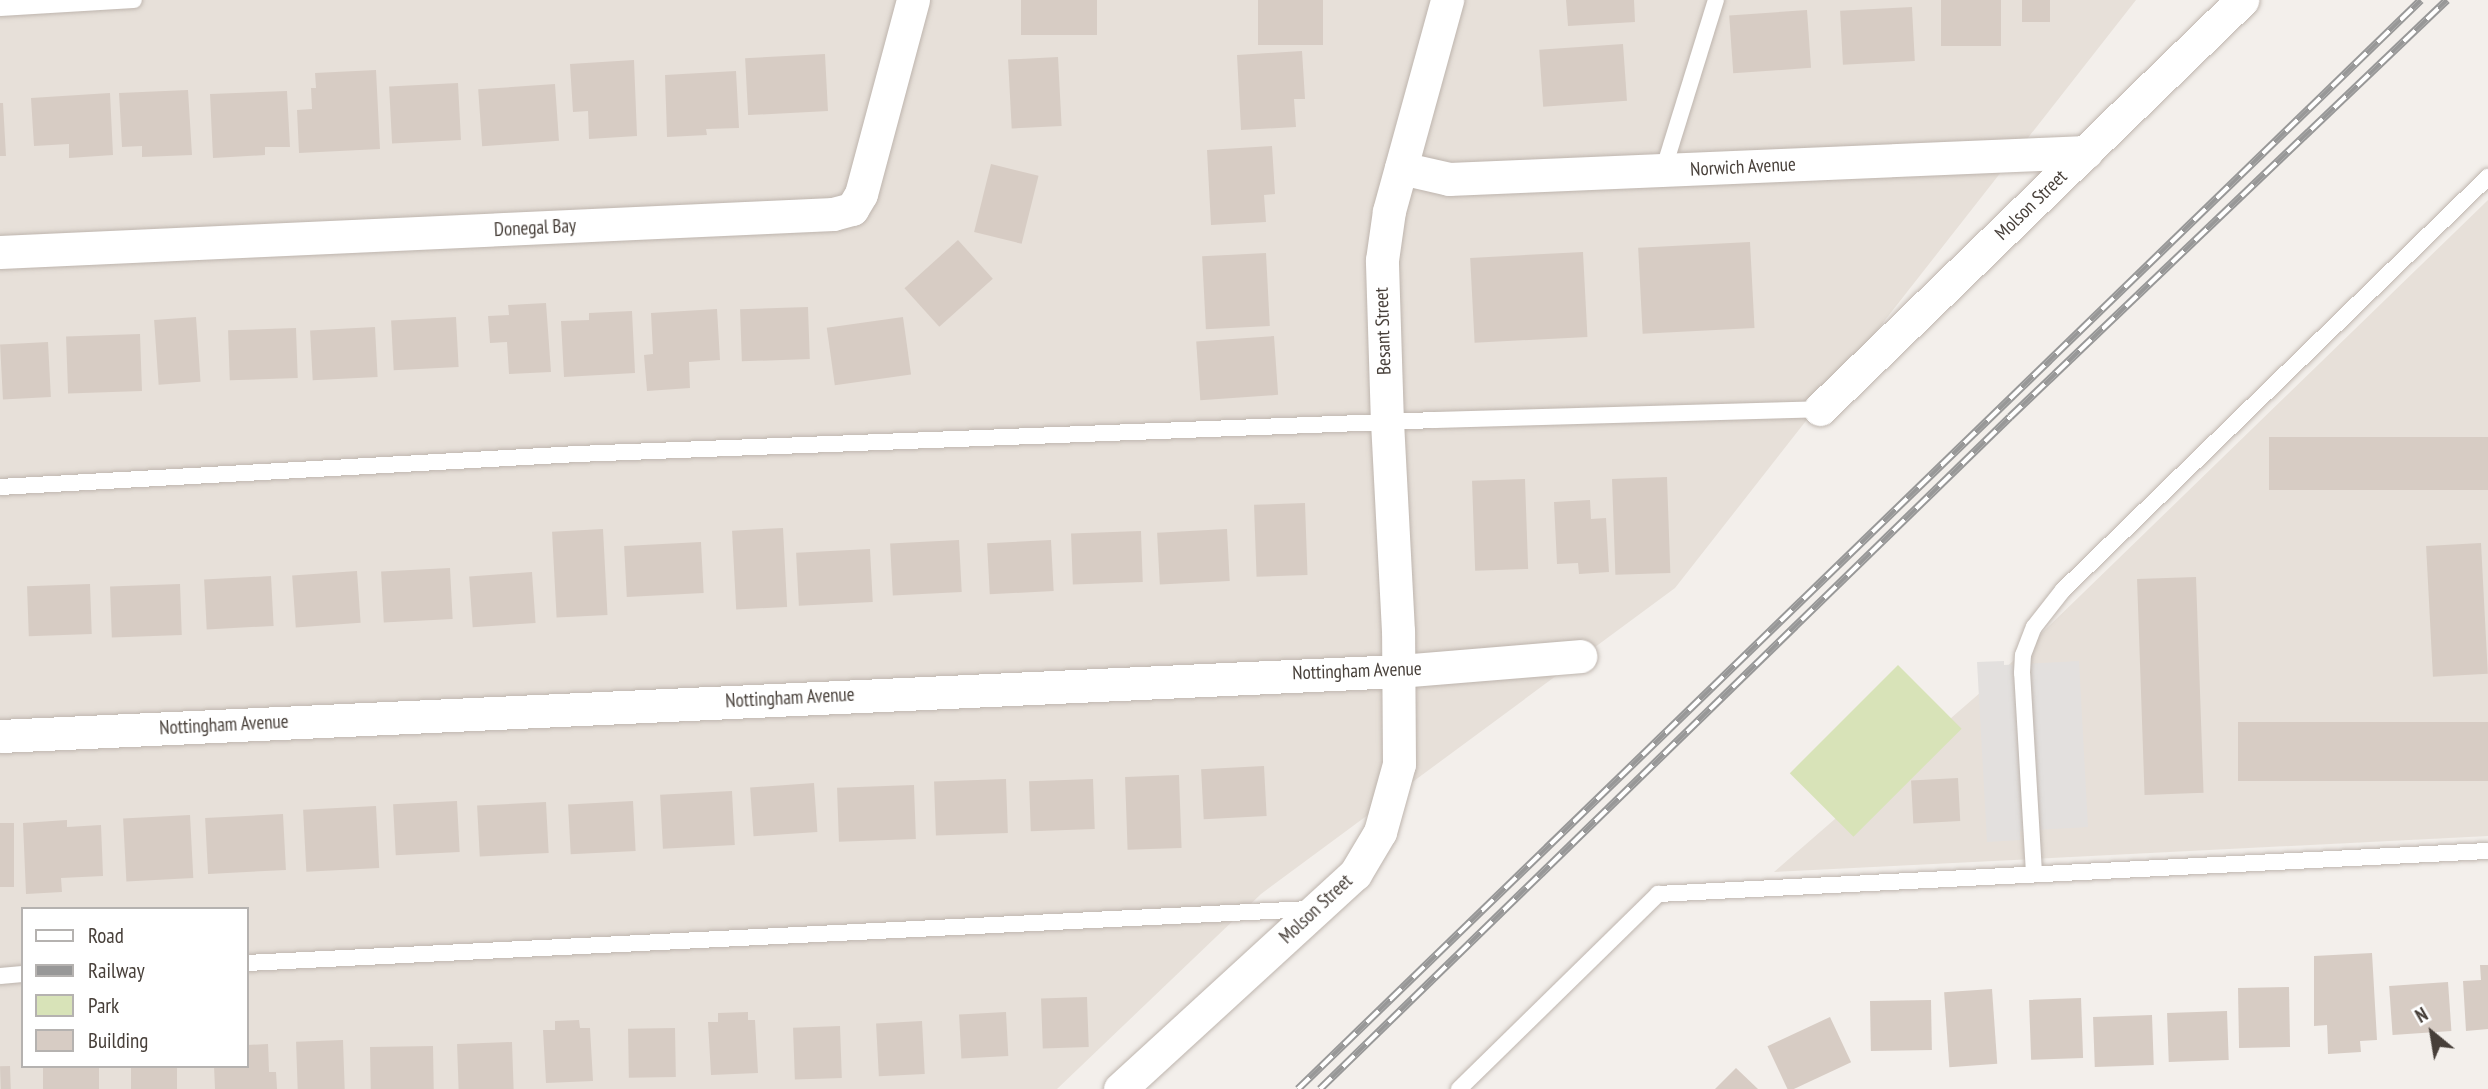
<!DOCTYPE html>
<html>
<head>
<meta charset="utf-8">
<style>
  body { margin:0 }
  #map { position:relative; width:2488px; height:1089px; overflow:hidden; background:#f3efeb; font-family:"PT Sans Narrow",sans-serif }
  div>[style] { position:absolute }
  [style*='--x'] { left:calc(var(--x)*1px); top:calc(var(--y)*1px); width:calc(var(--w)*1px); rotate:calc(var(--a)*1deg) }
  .residential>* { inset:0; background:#e7e0d9 }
  .green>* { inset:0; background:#d8e3b8; transform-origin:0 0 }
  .parking>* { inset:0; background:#e3e0de }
  .building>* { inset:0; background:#d7ccc4; transform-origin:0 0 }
  .roads { filter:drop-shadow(0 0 2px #beb5ae) drop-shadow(0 0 2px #beb5ae) }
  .service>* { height:16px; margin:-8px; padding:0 8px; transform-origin:8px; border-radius:8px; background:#fff }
  .minor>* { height:33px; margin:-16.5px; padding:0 16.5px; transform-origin:16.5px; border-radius:16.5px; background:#fff }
  .rail>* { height:8px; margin-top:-4px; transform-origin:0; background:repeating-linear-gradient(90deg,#fff 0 16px,#989898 0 32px); box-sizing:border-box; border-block:2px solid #989898 }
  span { translate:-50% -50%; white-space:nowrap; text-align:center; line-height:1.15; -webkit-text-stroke:5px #fff; paint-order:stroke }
  .street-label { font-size:19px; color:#473f39 }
  .legend { position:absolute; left:21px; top:907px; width:228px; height:161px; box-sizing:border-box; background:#fff; border:2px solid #b5b2b0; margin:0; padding:9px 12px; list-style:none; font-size:21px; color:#473f39 }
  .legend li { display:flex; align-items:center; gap:14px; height:35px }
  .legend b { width:35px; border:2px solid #b5b2b0 }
  .north { position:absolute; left:2397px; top:998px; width:70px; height:70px; -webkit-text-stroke:5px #fff; paint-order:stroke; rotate:330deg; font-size:19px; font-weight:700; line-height:28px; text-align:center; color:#473f39 }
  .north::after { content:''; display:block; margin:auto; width:24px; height:32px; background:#473f39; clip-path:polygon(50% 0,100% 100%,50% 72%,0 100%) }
</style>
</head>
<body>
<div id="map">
  <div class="residential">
    <div style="clip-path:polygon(evenodd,0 0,2136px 0,1675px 588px,1261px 894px,1057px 1089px,0 1089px,0 0,23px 909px,247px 909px,247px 1066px,23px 1066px,23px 909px)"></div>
    <div style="clip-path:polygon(2488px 200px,2488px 836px,1774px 872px,1981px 692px)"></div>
  </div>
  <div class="green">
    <div style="left:1898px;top:665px;width:90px;height:153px;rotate:45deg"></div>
  </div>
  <div class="parking">
    <div style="clip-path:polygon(2004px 661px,2004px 665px,2079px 661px,2088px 827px,2020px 831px,2020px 840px,1987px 842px,1977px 662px)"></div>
  </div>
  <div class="building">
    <div style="left:1021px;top:0;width:76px;height:35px"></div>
    <div style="left:1258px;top:0;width:65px;height:45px"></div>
    <div style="clip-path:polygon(1566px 0,1634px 0,1635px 22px,1568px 26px)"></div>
    <div style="left:1941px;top:0;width:60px;height:46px"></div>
    <div style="left:2022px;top:0;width:28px;height:22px"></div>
    <div style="left:1912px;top:7px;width:54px;height:72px;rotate:87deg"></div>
    <div style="left:1807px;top:10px;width:58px;height:78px;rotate:86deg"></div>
    <div style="left:1623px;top:44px;width:57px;height:84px;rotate:86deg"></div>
    <div style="clip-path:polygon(1302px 51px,1305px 99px,1294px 99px,1296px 127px,1241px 130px,1237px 55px)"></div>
    <div style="left:825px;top:54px;width:57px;height:80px;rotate:87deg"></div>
    <div style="left:1058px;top:57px;width:69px;height:50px;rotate:87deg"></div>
    <div style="clip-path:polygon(634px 60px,637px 136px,589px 139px,588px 111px,573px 112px,570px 64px)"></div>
    <div style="clip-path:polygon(376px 70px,380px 149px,299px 153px,297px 110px,312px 109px,311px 88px,316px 88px,315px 73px)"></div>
    <div style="clip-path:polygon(736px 71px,739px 128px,706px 129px,707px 135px,667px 137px,665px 75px)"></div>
    <div style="left:458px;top:83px;width:57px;height:69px;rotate:87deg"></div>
    <div style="left:555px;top:84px;width:57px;height:77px;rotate:86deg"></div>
    <div style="clip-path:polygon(188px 90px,192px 155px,142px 157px,142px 146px,122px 147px,119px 93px)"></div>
    <div style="clip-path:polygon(287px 91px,290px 147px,265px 147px,265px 155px,213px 158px,210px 94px)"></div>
    <div style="clip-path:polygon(110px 93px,113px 155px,69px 158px,69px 144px,34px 146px,31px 98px)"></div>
    <div style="clip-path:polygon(0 103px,3px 103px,6px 156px,0 156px)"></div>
    <div style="clip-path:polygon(1272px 146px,1275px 194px,1264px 195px,1266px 222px,1211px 225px,1207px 150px)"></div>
    <div style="left:991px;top:164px;width:49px;height:70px;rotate:14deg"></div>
    <div style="left:958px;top:240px;width:52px;height:72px;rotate:48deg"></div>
    <div style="left:1750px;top:242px;width:86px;height:112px;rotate:87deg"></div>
    <div style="left:1583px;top:252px;width:85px;height:113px;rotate:87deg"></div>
    <div style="left:1266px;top:253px;width:73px;height:64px;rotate:87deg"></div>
    <div style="clip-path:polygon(546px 303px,551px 372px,509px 374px,507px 342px,490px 343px,488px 316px,509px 315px,508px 305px)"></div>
    <div style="left:808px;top:307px;width:52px;height:68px;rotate:88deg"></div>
    <div style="clip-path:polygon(717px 309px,720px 360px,689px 362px,690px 388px,647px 391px,644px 355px,653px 354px,651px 313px)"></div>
    <div style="clip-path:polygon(632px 311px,635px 373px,564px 377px,561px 321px,589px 320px,589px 313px)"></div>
    <div style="left:196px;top:317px;width:65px;height:42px;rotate:86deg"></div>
    <div style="left:456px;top:317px;width:50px;height:65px;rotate:87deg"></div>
    <div style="left:903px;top:317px;width:58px;height:77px;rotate:82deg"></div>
    <div style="left:375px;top:327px;width:50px;height:65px;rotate:87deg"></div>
    <div style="left:296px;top:328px;width:50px;height:68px;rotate:88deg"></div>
    <div style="left:140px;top:334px;width:57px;height:74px;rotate:88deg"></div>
    <div style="left:1274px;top:336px;width:59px;height:78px;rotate:86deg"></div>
    <div style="left:48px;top:342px;width:55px;height:48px;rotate:87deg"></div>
    <div style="left:2488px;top:437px;width:53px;height:219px;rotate:90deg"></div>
    <div style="left:1667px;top:477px;width:96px;height:55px;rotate:88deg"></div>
    <div style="left:1525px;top:479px;width:90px;height:53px;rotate:88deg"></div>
    <div style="clip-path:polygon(1590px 500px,1591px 519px,1606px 518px,1609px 572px,1579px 574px,1578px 563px,1557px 564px,1554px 502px)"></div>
    <div style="left:1305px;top:503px;width:72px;height:51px;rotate:88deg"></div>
    <div style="left:783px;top:528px;width:79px;height:51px;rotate:87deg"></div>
    <div style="left:603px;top:529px;width:86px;height:51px;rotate:87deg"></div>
    <div style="left:1227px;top:529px;width:52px;height:70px;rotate:87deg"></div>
    <div style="left:1141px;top:531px;width:51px;height:70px;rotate:88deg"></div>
    <div style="left:959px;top:540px;width:52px;height:69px;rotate:87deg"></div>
    <div style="left:1051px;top:540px;width:51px;height:64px;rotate:87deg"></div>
    <div style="left:701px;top:542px;width:51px;height:77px;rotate:87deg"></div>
    <div style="left:2481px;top:543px;width:131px;height:55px;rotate:87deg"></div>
    <div style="left:870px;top:549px;width:53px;height:74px;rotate:87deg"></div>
    <div style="left:450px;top:568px;width:51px;height:69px;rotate:87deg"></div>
    <div style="left:357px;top:571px;width:52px;height:65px;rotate:86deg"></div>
    <div style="left:532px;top:572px;width:51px;height:63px;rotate:86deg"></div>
    <div style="left:271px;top:576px;width:50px;height:67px;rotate:87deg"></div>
    <div style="left:2196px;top:577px;width:216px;height:59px;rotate:88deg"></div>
    <div style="left:90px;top:584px;width:50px;height:63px;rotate:88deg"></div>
    <div style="left:180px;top:584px;width:51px;height:70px;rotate:88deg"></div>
    <div style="left:2488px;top:722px;width:59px;height:250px;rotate:90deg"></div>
    <div style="left:1264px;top:766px;width:50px;height:63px;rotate:87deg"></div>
    <div style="left:1179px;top:775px;width:73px;height:54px;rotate:88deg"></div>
    <div style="left:1958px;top:778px;width:43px;height:47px;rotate:87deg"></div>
    <div style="left:1006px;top:779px;width:54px;height:72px;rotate:88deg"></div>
    <div style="left:1093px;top:779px;width:50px;height:64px;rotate:88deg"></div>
    <div style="left:814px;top:783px;width:49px;height:64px;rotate:86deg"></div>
    <div style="left:914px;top:785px;width:54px;height:77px;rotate:88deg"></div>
    <div style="left:732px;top:791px;width:54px;height:72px;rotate:87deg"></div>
    <div style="left:457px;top:801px;width:51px;height:64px;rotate:87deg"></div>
    <div style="left:633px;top:801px;width:50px;height:65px;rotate:87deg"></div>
    <div style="left:546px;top:802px;width:51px;height:69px;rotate:87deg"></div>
    <div style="left:376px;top:806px;width:62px;height:73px;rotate:87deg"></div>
    <div style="left:283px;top:814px;width:56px;height:78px;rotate:87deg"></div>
    <div style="left:190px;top:815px;width:63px;height:67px;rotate:87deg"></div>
    <div style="clip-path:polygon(67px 820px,67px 827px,101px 825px,103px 876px,61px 878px,62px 892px,26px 894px,23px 823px)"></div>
    <div style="left:0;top:823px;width:14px;height:64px"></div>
    <div style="clip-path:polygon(2372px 953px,2377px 1040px,2360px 1041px,2361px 1052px,2328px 1054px,2327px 1025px,2314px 1026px,2314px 956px)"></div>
    <div style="clip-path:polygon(2480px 965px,2488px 965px,2488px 1029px,2466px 1031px,2463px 981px,2481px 980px)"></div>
    <div style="left:2448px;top:982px;width:49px;height:59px;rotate:86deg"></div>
    <div style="left:2289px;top:987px;width:60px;height:51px;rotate:89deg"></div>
    <div style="left:1992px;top:989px;width:75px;height:48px;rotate:86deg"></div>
    <div style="left:1087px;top:997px;width:50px;height:46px;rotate:88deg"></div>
    <div style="left:2081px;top:998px;width:60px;height:52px;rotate:88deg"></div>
    <div style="left:1931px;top:1000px;width:50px;height:61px;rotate:89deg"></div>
    <div style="left:2227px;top:1011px;width:49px;height:60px;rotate:88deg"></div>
    <div style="clip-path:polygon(748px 1012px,748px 1020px,755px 1020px,758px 1073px,711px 1075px,708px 1022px,718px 1022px,718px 1013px)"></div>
    <div style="left:1006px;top:1012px;width:44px;height:47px;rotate:87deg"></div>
    <div style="left:2152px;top:1015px;width:50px;height:59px;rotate:88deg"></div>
    <div style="left:1830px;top:1017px;width:50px;height:69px;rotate:65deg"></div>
    <div style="clip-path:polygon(579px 1020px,580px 1028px,590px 1028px,593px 1081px,546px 1083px,543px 1030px,555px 1030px,555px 1021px)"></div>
    <div style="left:922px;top:1021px;width:53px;height:46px;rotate:87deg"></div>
    <div style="left:840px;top:1026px;width:52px;height:47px;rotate:88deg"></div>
    <div style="left:675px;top:1028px;width:49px;height:47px;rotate:89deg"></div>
    <div style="left:343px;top:1040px;width:49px;height:47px;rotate:88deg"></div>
    <div style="left:512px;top:1042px;width:47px;height:55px;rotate:88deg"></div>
    <div style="clip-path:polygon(268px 1044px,269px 1072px,276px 1072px,277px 1089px,215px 1089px,214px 1066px,247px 1066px,247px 1045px)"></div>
    <div style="left:433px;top:1046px;width:43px;height:63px;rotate:89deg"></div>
    <div style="left:10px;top:1066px;width:23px;height:10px;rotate:88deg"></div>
    <div style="left:43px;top:1066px;width:56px;height:23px"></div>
    <div style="left:131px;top:1066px;width:46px;height:23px"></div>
    <div style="clip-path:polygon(1736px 1068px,1758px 1089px,1715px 1089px)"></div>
  </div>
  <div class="roads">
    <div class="service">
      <div style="--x:0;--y:8;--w:134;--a:-3.4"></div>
      <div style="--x:1663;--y:171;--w:179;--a:-72.8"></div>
      <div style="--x:0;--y:487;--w:579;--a:-3.27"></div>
      <div style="--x:578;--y:454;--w:857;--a:-2.27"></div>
      <div style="--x:1434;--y:420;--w:386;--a:-1.6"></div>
      <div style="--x:2034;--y:873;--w:200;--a:-93.4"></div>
      <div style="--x:2022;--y:673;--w:18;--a:-87"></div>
      <div style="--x:2023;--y:655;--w:30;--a:-69"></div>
      <div style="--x:2034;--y:627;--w:47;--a:-51.9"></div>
      <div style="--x:2063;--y:590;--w:593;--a:-44.18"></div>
      <div style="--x:247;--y:963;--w:1064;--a:-2.91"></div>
      <div style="--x:0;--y:976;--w:23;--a:-5"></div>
      <div style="--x:1459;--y:1089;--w:279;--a:-44.4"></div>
      <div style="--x:1658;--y:894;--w:831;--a:-2.97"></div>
    </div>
    <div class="minor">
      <div style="--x:1401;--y:168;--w:49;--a:12.9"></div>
      <div style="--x:1449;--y:179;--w:638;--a:-2.43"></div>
      <div style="--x:0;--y:252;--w:834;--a:-2.61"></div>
      <div style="--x:833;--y:214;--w:20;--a:-15"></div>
      <div style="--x:852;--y:209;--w:17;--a:-59"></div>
      <div style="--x:861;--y:194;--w:201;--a:-75"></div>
      <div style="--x:1820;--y:409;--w:588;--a:-44.1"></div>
      <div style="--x:0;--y:736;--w:1401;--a:-2.66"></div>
      <div style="--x:1399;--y:671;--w:182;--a:-4.7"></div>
      <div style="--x:1120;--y:1089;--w:319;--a:-42.5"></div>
      <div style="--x:1355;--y:874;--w:49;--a:-59.2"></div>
      <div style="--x:1380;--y:832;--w:71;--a:-74.4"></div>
      <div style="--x:1399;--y:764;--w:133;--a:-90.4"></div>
      <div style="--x:1398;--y:631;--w:208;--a:-93"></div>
      <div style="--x:1387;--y:423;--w:163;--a:-91.8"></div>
      <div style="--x:1382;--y:260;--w:49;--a:-81.9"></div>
      <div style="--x:1389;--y:211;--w:219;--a:-74.6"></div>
    </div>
  </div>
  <div class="rail">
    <div style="--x:1298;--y:1089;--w:1564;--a:-44.12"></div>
    <div style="--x:1320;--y:1089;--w:963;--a:-44.24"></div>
    <div style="--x:2010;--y:417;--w:604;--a:-43.66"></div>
  </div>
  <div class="street-label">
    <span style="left:1743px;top:167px;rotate:-3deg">Norwich Avenue</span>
    <span style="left:2031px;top:205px;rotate:-44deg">Molson Street</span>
    <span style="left:535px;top:228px;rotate:-3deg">Donegal Bay</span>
    <span style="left:1383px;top:331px;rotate:-92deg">Besant Street</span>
    <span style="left:1357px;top:671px;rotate:-2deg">Nottingham Avenue</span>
    <span style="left:790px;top:698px;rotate:-3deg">Nottingham Avenue</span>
    <span style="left:224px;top:725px;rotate:-3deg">Nottingham Avenue</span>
    <span style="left:1316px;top:909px;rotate:-43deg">Molson Street</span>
  </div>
  <ul class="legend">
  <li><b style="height:9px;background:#fff"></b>Road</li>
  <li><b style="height:9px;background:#989898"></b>Railway</li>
  <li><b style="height:19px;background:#d8e3b8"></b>Park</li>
  <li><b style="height:19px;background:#d7ccc4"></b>Building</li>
  </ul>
  <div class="north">N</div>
</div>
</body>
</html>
